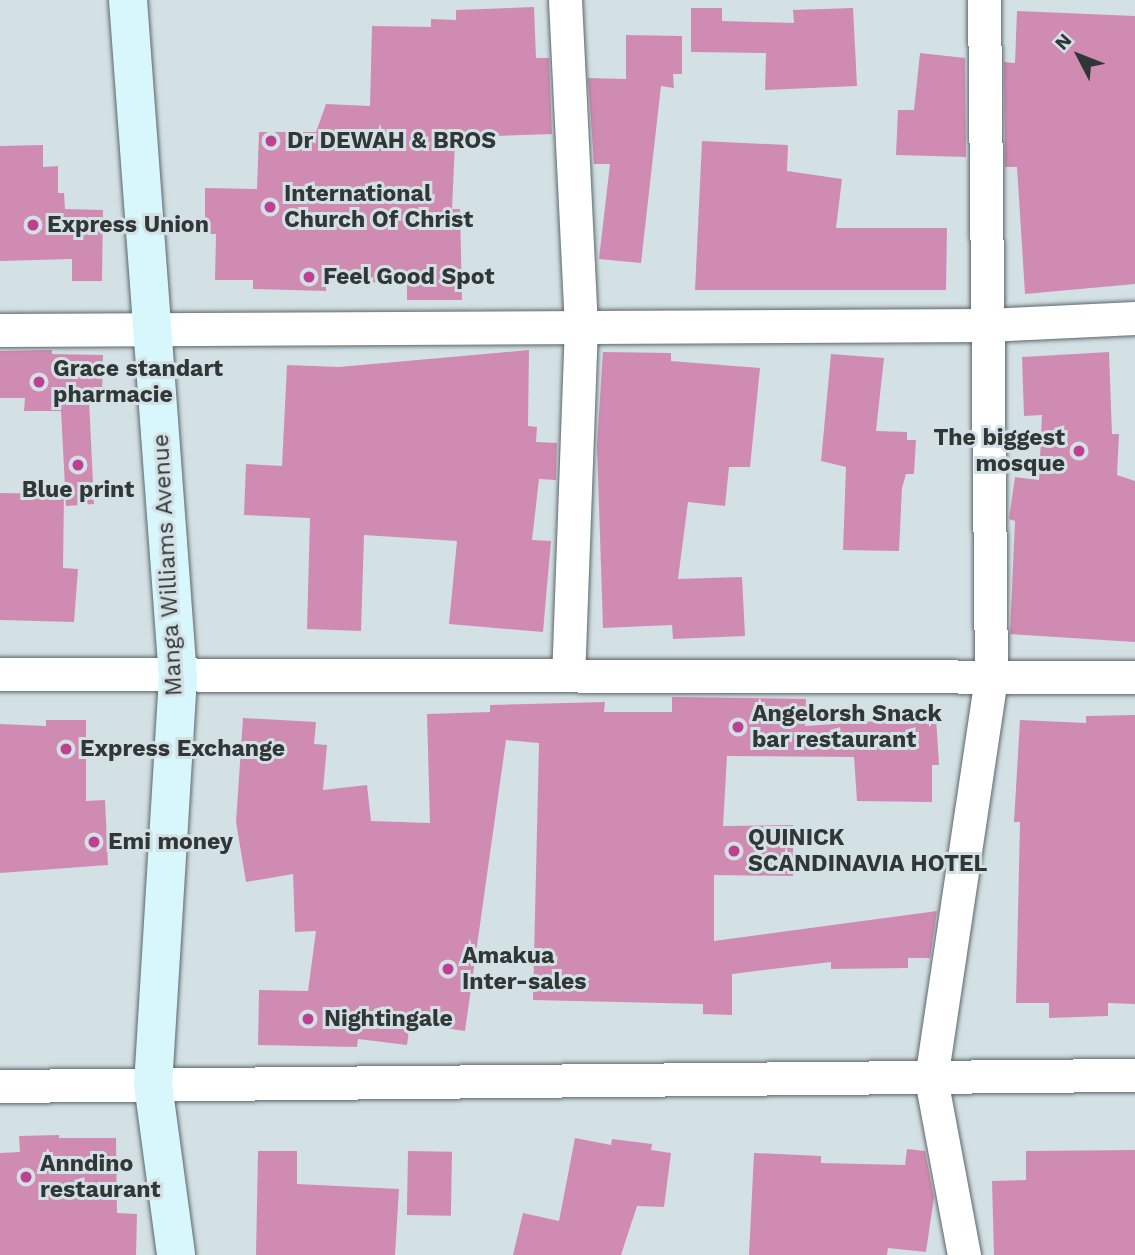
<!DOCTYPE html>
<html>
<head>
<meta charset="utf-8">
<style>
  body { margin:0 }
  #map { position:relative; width:1135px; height:1255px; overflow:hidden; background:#d4e1e4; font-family:"Work Sans",sans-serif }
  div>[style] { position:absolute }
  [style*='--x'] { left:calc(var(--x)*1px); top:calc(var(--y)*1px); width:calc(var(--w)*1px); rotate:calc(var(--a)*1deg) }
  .building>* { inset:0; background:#d08bb3; transform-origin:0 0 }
  .roads { filter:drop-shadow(0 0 2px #5c676a) drop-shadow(0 0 2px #5c676a) }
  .minor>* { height:33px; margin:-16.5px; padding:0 16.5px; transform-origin:16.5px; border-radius:16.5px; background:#fff }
  .secondary>* { height:38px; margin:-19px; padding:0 19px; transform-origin:19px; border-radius:19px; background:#d7f7fd }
  .dots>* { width:19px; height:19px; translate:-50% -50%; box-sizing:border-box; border:4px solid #d4e1e4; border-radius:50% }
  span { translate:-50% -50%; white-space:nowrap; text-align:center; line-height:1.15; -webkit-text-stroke:6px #d4e1e4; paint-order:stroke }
  .poi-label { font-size:23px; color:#313637; font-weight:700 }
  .left { translate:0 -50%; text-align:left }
  .right { translate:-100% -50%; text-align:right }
  .street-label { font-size:23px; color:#313637 }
  .north { position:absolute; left:1044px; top:21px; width:70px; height:70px; -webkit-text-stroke:5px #d4e1e4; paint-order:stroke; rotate:312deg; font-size:19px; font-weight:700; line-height:28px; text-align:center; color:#313637 }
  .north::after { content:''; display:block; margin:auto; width:24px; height:32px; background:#313637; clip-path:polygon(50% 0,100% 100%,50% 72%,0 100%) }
</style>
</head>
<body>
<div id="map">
  <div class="building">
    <div style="clip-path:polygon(534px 7px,536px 58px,549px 58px,552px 134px,461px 137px,462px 143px,455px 143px,452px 209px,460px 209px,462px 300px,407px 300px,407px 283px,326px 281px,326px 291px,253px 289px,253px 280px,215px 280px,216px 234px,205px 234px,205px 188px,257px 189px,259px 132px,316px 132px,326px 104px,370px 106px,372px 26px,431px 27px,431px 19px,456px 20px,456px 10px)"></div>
    <div style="clip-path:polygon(691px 8px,722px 8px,722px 21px,794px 23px,793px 10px,853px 8px,857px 86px,765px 90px,766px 53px,691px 52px)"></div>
    <div style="clip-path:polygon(1017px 11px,1135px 16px,1135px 284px,1025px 294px,1017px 167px,1005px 167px,1004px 62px,1015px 63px)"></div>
    <div style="clip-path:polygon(626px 35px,682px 36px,682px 74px,673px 74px,674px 88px,661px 86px,641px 263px,599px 259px,610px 164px,594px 164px,588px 78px,626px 79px)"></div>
    <div style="clip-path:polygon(920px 53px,965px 58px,966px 157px,896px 155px,898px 110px,914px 110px)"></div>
    <div style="clip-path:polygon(702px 141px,788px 145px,787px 171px,842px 179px,836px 228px,947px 228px,946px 290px,695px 290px)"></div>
    <div style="clip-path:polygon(43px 145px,43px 167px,58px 166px,58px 193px,64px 193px,65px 209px,103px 210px,102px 281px,72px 281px,72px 259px,0 261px,0 146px)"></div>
    <div style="clip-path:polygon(52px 350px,52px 354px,103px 355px,102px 400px,89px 400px,94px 504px,66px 506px,61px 411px,24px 411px,25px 398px,0 398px,0 351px)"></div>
    <div style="clip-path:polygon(529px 350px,528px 426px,537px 427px,536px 442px,557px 443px,556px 480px,539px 479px,532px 540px,551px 541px,543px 632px,449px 624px,457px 541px,364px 535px,361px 631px,307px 629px,310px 518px,244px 515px,246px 464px,282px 466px,287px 365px,339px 367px)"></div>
    <div style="clip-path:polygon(603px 352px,671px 353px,671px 361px,760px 368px,750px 467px,729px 467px,725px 506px,688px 502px,678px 579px,742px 577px,745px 636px,673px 639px,672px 625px,603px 628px,597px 445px)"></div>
    <div style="clip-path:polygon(1109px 352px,1112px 434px,1119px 434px,1117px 475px,1135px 481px,1135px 642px,1010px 634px,1015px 521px,1009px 519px,1015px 477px,1039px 480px,1042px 415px,1024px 416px,1022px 357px)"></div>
    <div style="clip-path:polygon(831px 354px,884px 358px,876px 431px,907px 432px,907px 440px,916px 440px,914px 474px,906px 474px,902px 488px,899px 551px,843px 550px,846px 467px,821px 461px)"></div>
    <div style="clip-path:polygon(0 493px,64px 494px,63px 568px,78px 569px,74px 622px,0 620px)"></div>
    <div style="clip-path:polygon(672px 697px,806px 699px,805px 726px,936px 717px,939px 765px,932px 765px,932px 802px,857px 801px,854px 757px,727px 756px,723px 826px,793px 825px,793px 876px,714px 875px,714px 941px,937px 911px,930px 958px,908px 958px,908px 968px,831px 969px,831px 962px,732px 974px,732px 1015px,703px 1014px,703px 1004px,533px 1000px,539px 743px,506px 740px,465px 1031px,410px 1023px,407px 1045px,358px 1039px,357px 1047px,258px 1045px,259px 990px,308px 991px,316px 931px,295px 932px,293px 874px,246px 882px,236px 822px,243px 718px,316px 722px,314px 744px,327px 745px,323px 790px,367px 785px,371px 821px,430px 823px,427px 714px,490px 712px,490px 705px,605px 702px,604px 712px,672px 712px)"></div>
    <div style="clip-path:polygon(1135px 715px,1135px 1004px,1108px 1003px,1108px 1016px,1049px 1018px,1049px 1003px,1016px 1003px,1020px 822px,1014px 822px,1020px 720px,1086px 723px,1086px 716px)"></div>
    <div style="clip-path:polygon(46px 720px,86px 720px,86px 801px,105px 800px,108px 865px,0 873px,0 724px,46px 726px)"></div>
    <div style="clip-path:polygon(59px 1135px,59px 1138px,116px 1138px,117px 1213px,137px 1214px,136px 1255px,0 1255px,0 1153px,20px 1152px,19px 1136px)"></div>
    <div style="clip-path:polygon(575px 1138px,611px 1145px,612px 1139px,652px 1144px,651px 1150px,671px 1153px,664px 1207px,637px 1206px,621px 1255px,513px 1255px,523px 1213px,559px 1221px)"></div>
    <div style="clip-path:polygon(907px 1149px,925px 1151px,934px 1197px,926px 1252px,888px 1248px,887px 1255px,749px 1255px,754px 1153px,821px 1156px,821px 1163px,905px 1165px)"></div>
    <div style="clip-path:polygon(1135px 1150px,1135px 1255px,994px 1255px,992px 1181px,1026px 1180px,1026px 1151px)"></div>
    <div style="clip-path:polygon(258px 1151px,297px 1151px,297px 1184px,399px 1189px,395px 1255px,256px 1255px)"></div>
    <div style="left:408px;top:1151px;width:44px;height:64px;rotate:1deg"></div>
  </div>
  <div class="roads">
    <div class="minor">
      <div style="--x:565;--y:0;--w:325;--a:87.2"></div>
      <div style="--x:581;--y:325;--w:348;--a:92.1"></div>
      <div style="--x:0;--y:330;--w:987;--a:-0.29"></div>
      <div style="--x:987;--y:325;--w:148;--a:-2.7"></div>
      <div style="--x:0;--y:674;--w:1135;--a:0.15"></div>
      <div style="--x:0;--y:1086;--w:1135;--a:-0.56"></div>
      <div style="--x:964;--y:1255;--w:179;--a:-100.6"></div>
      <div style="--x:931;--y:1079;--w:407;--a:-81.5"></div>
      <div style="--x:991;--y:676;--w:676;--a:-90.59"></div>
    </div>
    <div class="secondary">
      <div style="--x:128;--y:0;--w:679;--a:85.78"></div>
      <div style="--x:178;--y:677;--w:408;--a:93.5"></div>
      <div style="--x:153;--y:1084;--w:173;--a:82.3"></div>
    </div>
  </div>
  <div class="dots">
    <div style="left:271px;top:141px;background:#bd4192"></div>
    <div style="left:270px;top:207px;background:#bd4192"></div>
    <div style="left:33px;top:225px;background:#bd4192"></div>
    <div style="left:309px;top:277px;background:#bd4192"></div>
    <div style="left:39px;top:382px;background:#bd4192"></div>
    <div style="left:1079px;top:451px;background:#bd4192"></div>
    <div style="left:78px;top:465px;background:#bd4192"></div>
    <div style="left:738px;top:727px;background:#bd4192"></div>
    <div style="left:66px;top:749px;background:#bd4192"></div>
    <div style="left:94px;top:842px;background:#bd4192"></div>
    <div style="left:734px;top:851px;background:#bd4192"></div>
    <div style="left:448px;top:969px;background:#bd4192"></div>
    <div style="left:308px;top:1019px;background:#bd4192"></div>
    <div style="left:26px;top:1177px;background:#bd4192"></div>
  </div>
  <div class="poi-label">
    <span class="left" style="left:287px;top:141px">Dr DEWAH &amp; BROS</span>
    <span class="left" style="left:284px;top:207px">International<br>Church Of Christ</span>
    <span class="left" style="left:47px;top:225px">Express Union</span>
    <span class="left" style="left:323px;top:277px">Feel Good Spot</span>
    <span class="left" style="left:53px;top:382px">Grace standart<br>pharmacie</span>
    <span class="right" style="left:1065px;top:451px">The biggest<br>mosque</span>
    <span style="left:78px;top:490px">Blue print</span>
    <span class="left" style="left:752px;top:727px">Angelorsh Snack<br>bar restaurant</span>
    <span class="left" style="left:80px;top:749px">Express Exchange</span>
    <span class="left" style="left:748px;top:851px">QUINICK<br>SCANDINAVIA HOTEL</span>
    <span class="left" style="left:108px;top:842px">Emi money</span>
    <span class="left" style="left:462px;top:969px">Amakua<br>Inter-sales</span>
    <span class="left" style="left:324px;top:1019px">Nightingale</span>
    <span class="left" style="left:40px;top:1177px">Anndino<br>restaurant</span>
  </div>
  <div class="street-label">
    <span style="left:168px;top:565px;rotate:-93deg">Manga Williams Avenue</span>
  </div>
  <div class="north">N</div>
</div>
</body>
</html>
